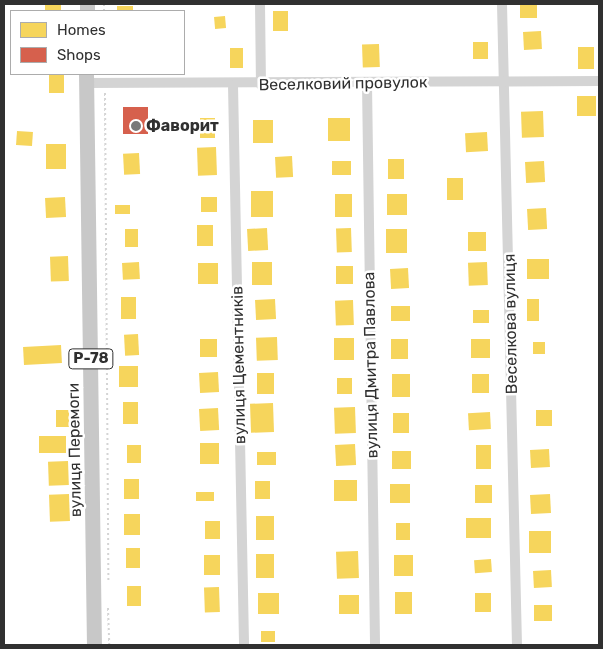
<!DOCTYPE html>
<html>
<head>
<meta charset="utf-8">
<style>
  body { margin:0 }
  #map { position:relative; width:603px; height:649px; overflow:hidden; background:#fff; font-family:Rubik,sans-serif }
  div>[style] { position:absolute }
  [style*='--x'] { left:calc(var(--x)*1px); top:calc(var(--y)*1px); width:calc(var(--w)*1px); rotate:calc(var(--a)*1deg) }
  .homes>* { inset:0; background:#f6d55c; transform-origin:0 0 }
  .shops>* { inset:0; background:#d6604d; transform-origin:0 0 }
  .path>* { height:2px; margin-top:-1px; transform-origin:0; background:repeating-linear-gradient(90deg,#d4d4d4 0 2.5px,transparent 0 5px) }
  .minor>* { height:10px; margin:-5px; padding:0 5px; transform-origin:5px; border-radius:5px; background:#d4d4d4 }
  .primary>* { height:15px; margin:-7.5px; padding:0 7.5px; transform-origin:7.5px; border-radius:7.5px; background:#c8c8c8 }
  .dots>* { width:14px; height:14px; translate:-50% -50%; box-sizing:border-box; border:2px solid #fff; border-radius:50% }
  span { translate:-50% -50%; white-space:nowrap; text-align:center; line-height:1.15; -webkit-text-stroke:5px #fff; paint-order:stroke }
  .shield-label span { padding:1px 4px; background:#fff; border:1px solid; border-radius:4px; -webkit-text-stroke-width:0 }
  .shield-label { font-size:15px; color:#303030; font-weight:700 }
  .street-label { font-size:16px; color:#303030 }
  .poi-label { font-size:16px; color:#303030; font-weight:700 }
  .left { translate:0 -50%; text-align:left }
  .frame { position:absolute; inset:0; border:5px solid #303030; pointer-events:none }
  .legend { position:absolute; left:10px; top:10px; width:175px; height:65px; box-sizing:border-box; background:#fff; border:1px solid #acacac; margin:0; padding:6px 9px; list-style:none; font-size:15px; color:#303030 }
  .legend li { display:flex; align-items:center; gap:10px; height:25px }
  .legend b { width:25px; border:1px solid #acacac }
</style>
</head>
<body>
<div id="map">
  <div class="homes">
    <div style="left:45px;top:4px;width:16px;height:7px"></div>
    <div style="left:520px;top:4px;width:17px;height:14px"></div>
    <div style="left:117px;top:6px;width:16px;height:5px"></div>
    <div style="left:273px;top:11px;width:15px;height:20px"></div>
    <div style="left:225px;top:16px;width:12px;height:11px;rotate:85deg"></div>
    <div style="left:541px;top:31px;width:18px;height:18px;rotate:87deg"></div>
    <div style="left:473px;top:42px;width:15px;height:17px"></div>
    <div style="left:379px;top:44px;width:23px;height:17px;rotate:88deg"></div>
    <div style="left:578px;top:47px;width:16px;height:22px"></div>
    <div style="left:230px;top:48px;width:13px;height:20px"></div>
    <div style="left:49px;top:74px;width:15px;height:19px"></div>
    <div style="left:577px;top:96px;width:19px;height:20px"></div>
    <div style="left:543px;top:111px;width:26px;height:22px;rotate:88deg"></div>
    <div style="left:215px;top:118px;width:20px;height:15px;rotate:90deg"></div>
    <div style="left:350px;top:118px;width:23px;height:22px;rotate:90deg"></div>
    <div style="left:253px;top:120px;width:20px;height:23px"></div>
    <div style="left:17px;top:131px;width:16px;height:14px;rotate:4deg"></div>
    <div style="left:487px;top:132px;width:19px;height:22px;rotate:87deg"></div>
    <div style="left:66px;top:144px;width:25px;height:20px;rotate:90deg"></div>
    <div style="left:216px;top:147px;width:28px;height:19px;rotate:88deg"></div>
    <div style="left:139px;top:153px;width:21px;height:16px;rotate:87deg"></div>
    <div style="left:292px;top:156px;width:21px;height:17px;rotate:87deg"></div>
    <div style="left:388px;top:159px;width:16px;height:20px"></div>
    <div style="left:351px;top:161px;width:14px;height:19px;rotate:90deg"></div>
    <div style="left:544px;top:161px;width:21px;height:19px;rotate:87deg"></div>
    <div style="left:447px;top:178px;width:16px;height:22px"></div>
    <div style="left:251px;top:191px;width:22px;height:26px"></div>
    <div style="left:335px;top:194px;width:17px;height:23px"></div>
    <div style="left:387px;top:194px;width:20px;height:21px"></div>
    <div style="left:65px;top:197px;width:20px;height:20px;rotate:87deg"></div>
    <div style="left:217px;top:197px;width:15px;height:16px;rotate:90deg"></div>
    <div style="left:130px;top:205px;width:9px;height:15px;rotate:90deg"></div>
    <div style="left:546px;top:208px;width:21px;height:19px;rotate:87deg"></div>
    <div style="left:197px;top:225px;width:16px;height:21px"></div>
    <div style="left:267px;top:228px;width:22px;height:20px;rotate:87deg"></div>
    <div style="left:351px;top:228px;width:24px;height:15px;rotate:88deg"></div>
    <div style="left:125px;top:229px;width:13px;height:18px"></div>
    <div style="left:386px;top:229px;width:21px;height:24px"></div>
    <div style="left:486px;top:232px;width:19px;height:18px;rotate:90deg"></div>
    <div style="left:68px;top:256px;width:25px;height:18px;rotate:88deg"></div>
    <div style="left:527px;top:259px;width:22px;height:20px"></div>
    <div style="left:139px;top:262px;width:17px;height:17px;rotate:87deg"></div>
    <div style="left:252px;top:262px;width:20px;height:23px"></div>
    <div style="left:487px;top:262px;width:23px;height:19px;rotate:88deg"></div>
    <div style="left:218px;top:263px;width:21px;height:20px;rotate:90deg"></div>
    <div style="left:353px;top:266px;width:18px;height:17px;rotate:90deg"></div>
    <div style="left:408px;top:268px;width:20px;height:18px;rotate:87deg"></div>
    <div style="left:136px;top:297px;width:22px;height:15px;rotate:90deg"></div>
    <div style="left:275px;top:299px;width:20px;height:20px;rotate:87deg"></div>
    <div style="left:527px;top:299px;width:12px;height:22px"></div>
    <div style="left:353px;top:300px;width:25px;height:18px;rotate:88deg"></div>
    <div style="left:391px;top:306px;width:19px;height:15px"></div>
    <div style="left:473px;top:310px;width:16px;height:13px"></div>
    <div style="left:138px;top:334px;width:21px;height:14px;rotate:87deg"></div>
    <div style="left:277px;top:337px;width:23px;height:21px;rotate:88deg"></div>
    <div style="left:334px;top:338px;width:20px;height:22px"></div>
    <div style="left:200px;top:339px;width:17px;height:18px"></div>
    <div style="left:391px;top:339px;width:17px;height:20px"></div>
    <div style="left:471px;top:339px;width:19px;height:19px"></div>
    <div style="left:533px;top:342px;width:12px;height:12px"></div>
    <div style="left:61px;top:345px;width:18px;height:38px;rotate:87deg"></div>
    <div style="left:138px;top:366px;width:21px;height:19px;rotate:90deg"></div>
    <div style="left:218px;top:372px;width:20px;height:19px;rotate:87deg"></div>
    <div style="left:257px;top:373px;width:17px;height:21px"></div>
    <div style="left:392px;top:374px;width:18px;height:23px"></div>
    <div style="left:472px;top:374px;width:17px;height:19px"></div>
    <div style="left:337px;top:378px;width:15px;height:16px"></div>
    <div style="left:123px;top:402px;width:15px;height:22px"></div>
    <div style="left:273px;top:403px;width:29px;height:23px;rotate:88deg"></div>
    <div style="left:355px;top:407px;width:26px;height:21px;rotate:88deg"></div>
    <div style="left:218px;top:408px;width:22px;height:19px;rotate:87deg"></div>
    <div style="left:56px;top:410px;width:13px;height:17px"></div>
    <div style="left:536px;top:410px;width:16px;height:16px"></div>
    <div style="left:490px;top:412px;width:17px;height:22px;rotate:87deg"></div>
    <div style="left:393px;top:413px;width:16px;height:20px"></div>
    <div style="left:66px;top:436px;width:17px;height:27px;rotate:90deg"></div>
    <div style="left:200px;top:443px;width:19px;height:21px"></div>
    <div style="left:355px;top:444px;width:21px;height:20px;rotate:87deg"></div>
    <div style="left:127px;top:445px;width:14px;height:18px"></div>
    <div style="left:476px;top:445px;width:15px;height:24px"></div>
    <div style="left:549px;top:449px;width:18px;height:19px;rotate:87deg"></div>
    <div style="left:392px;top:451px;width:19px;height:18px"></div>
    <div style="left:257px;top:452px;width:19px;height:13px"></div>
    <div style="left:68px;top:461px;width:24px;height:20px;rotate:88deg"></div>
    <div style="left:124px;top:479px;width:15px;height:20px"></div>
    <div style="left:357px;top:480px;width:21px;height:23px;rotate:90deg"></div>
    <div style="left:255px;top:481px;width:15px;height:18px"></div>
    <div style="left:390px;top:484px;width:20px;height:19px"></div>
    <div style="left:475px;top:485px;width:17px;height:18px"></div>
    <div style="left:214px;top:492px;width:9px;height:18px;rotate:90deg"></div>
    <div style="left:69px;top:494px;width:27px;height:20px;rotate:88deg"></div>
    <div style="left:550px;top:494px;width:19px;height:20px;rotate:87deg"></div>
    <div style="left:124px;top:514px;width:16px;height:21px"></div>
    <div style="left:256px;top:516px;width:18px;height:24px"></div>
    <div style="left:466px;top:518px;width:25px;height:20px"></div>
    <div style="left:205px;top:521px;width:15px;height:18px"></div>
    <div style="left:396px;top:523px;width:14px;height:17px"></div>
    <div style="left:551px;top:531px;width:22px;height:22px;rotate:90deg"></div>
    <div style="left:140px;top:548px;width:20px;height:14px;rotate:90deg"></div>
    <div style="left:358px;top:551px;width:27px;height:22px;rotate:88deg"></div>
    <div style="left:256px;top:554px;width:18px;height:24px"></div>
    <div style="left:204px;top:555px;width:16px;height:20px"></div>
    <div style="left:413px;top:555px;width:21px;height:19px;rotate:90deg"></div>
    <div style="left:491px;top:559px;width:13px;height:17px;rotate:86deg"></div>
    <div style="left:551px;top:570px;width:17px;height:18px;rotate:87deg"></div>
    <div style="left:127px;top:586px;width:14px;height:20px"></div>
    <div style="left:219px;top:587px;width:25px;height:15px;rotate:88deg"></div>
    <div style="left:395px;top:592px;width:17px;height:22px"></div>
    <div style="left:279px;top:593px;width:21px;height:21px;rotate:90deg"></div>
    <div style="left:475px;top:593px;width:16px;height:19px"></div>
    <div style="left:359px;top:595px;width:19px;height:20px;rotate:90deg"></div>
    <div style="left:552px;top:605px;width:16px;height:18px;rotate:90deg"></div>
    <div style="left:261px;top:631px;width:14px;height:11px"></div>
  </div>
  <div class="shops">
    <div style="left:123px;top:107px;width:25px;height:27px"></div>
  </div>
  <div class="path">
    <div style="--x:104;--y:4;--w:7;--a:90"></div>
    <div style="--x:105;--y:93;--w:490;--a:89.6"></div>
    <div style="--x:108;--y:608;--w:37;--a:88"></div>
  </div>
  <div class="minor">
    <div style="--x:260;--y:4;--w:81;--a:89.3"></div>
    <div style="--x:502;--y:4;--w:641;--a:88.66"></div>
    <div style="--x:86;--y:83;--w:513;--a:-0.22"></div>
    <div style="--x:367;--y:84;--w:561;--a:89.18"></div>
    <div style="--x:233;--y:85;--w:560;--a:88.87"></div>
  </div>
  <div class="primary">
    <div style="--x:87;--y:11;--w:7;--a:-90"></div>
    <div style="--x:86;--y:74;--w:571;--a:89.2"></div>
  </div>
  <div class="dots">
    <div style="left:136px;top:126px;background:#787878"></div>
  </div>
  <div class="shield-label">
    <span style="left:91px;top:359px">Р-78</span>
  </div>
  <div class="street-label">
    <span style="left:343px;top:84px;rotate:-1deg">Веселковий провулок</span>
    <span style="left:511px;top:324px;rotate:-91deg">Веселкова вулиця</span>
    <span style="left:239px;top:365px;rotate:-91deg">вулиця Цементників</span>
    <span style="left:371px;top:365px;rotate:-91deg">вулиця Дмитра Павлова</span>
    <span style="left:75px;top:450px;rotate:-91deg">вулиця Перемоги</span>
  </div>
  <div class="poi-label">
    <span class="left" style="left:146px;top:126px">Фаворит</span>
  </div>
  <div class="frame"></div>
  <ul class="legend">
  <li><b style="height:14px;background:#f6d55c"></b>Homes</li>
  <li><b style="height:14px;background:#d6604d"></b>Shops</li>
  </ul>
</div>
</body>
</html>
